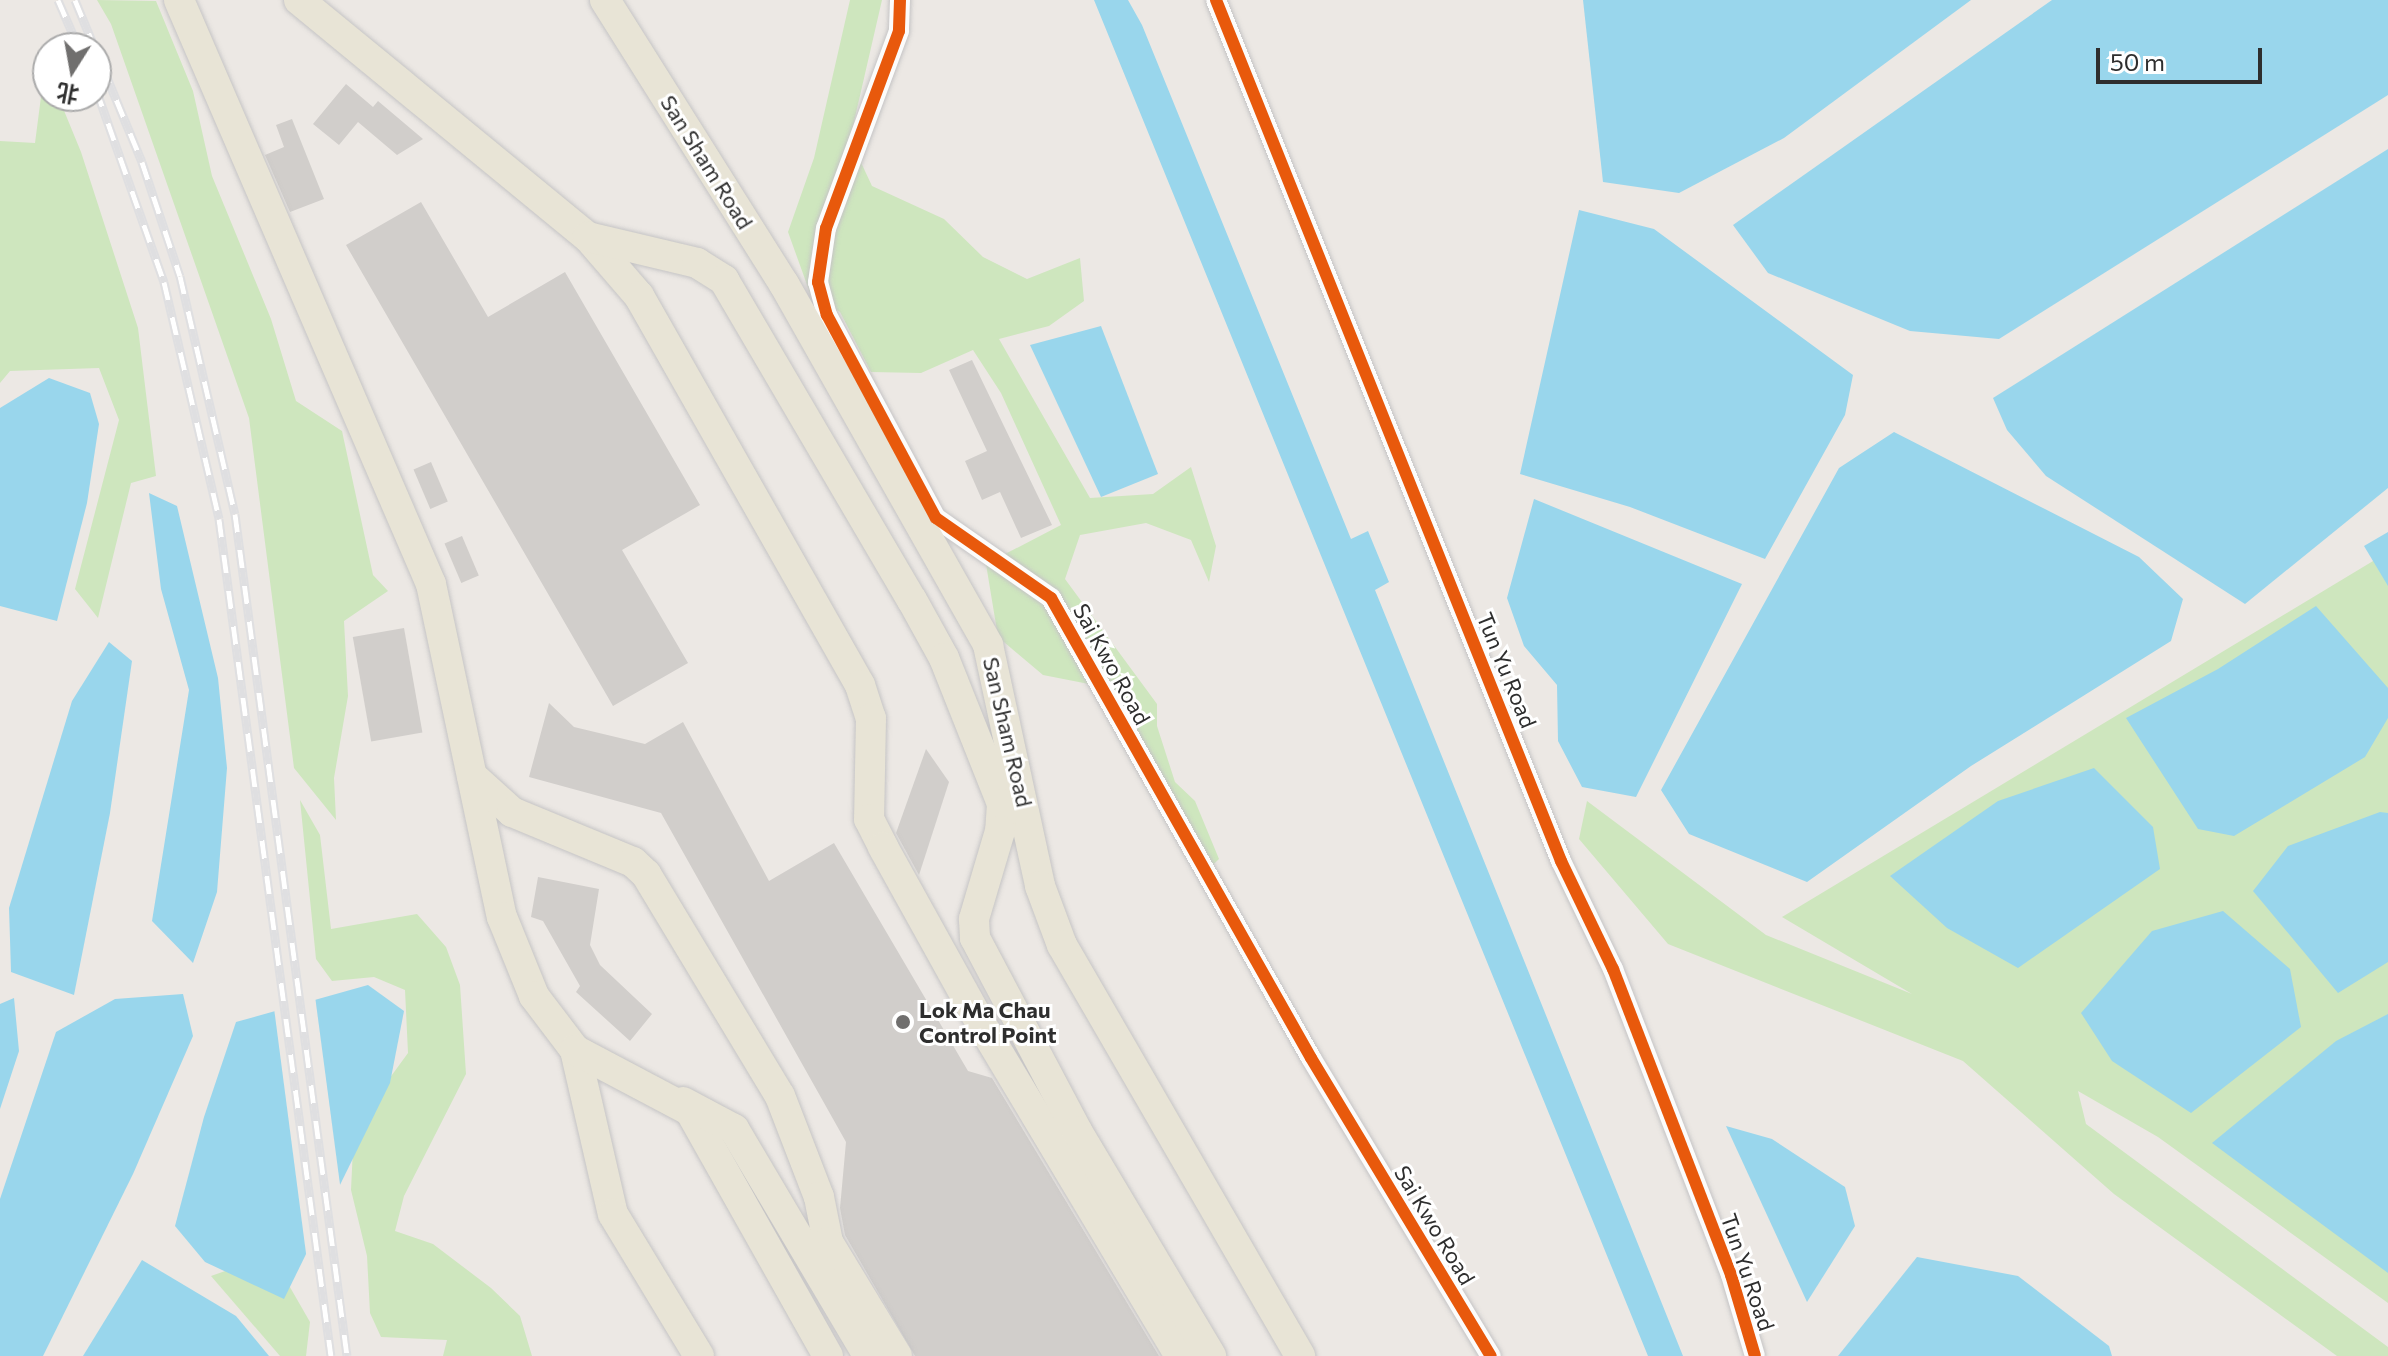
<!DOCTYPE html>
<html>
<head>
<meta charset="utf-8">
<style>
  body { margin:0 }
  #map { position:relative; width:2388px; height:1356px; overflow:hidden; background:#ece8e4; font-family:Commissioner,"Noto Sans SC",sans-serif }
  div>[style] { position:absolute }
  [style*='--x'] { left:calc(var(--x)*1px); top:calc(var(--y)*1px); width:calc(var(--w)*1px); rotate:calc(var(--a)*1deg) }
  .green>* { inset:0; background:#cee6be }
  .water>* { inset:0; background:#99d6ec }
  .pier>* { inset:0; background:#ece8e4 }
  .building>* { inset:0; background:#d1cecb; transform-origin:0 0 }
  .roads { filter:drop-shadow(0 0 2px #c5c4c5) drop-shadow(0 0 2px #c5c4c5) }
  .minor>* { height:20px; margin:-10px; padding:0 10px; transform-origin:10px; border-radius:10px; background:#fcfcfb }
  .primary>* { height:30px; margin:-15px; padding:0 15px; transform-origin:15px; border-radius:15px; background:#e8e4d6 }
  .rail>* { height:9px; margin-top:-4.5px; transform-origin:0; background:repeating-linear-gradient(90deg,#fff 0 18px,#dfdfe1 0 36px); box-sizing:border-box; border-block:2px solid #dfdfe1 }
  .cycleway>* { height:12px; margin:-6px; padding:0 6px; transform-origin:6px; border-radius:6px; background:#e8590c }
  .dots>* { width:22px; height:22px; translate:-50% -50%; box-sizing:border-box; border:4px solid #fff; border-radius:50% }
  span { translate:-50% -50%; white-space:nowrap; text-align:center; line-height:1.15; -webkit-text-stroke:6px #fff; paint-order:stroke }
  .street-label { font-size:22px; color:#2e2e2e }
  .poi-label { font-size:22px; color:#2e2e2e; font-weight:700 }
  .left { translate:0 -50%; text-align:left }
  .north { position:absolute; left:32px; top:32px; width:80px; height:80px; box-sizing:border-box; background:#fff; border:2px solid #ababab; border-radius:50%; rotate:191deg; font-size:22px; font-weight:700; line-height:32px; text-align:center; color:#2e2e2e }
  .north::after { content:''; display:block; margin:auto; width:28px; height:36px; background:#706f6e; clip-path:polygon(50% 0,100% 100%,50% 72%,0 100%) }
  .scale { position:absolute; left:2096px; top:48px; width:166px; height:36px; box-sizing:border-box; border:4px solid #2e2e2e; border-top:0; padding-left:10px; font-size:24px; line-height:28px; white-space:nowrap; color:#2e2e2e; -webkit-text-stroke:6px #fff; paint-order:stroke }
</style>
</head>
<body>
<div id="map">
  <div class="green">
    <div style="clip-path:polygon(97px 0,156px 1px,193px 91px,212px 176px,271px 319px,296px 401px,342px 431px,373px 575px,388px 591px,344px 621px,348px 696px,334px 778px,336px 820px,294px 768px,249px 418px,111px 24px)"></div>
    <div style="clip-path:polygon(850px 0,882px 0,850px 139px,872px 186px,944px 219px,983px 257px,1027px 279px,1080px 258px,1084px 301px,1049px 326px,999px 339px,1090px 498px,1153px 494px,1191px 467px,1216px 546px,1209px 582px,1191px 540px,1146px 523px,1080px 535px,1065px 579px,1157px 704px,1157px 726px,1175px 782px,1195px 801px,1219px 859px,1201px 876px,1094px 685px,1043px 675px,998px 637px,986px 564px,1061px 525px,1001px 393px,973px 350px,921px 373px,871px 372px,840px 312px,810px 293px,788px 232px,814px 158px)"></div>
    <div style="clip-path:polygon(45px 66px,48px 96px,58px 96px,81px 152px,138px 328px,156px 476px,131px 483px,98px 618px,75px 589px,119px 420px,99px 368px,10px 371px,0 383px,0 141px,35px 143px)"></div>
    <div style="clip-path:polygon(2388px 552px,2388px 1303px,2158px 1137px,2078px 1091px,2086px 1124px,2388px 1347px,2388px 1356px,2337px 1356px,2114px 1194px,1963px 1061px,1668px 944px,1579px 839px,1587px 801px,1766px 935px,1912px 994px,1782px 917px)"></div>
    <div style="clip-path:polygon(300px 800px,320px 835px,331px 929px,417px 914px,446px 947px,460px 985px,466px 1074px,404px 1196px,395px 1231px,433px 1244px,491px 1288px,520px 1316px,532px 1356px,443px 1356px,447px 1340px,381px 1337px,370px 1313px,367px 1256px,351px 1190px,354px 1127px,408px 1053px,405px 990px,374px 977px,332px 981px,316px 959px)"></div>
    <div style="clip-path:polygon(248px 1263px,283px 1275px,310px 1322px,306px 1356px,280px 1356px,211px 1276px)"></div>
  </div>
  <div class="water">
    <div style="clip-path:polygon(1094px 0,1128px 0,1142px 25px,1351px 539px,1368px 531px,1389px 582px,1375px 590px,1683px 1356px,1648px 1356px)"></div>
    <div style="clip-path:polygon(1583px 0,1971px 0,1784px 138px,1679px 193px,1603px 182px)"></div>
    <div style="clip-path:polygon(2052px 0,2388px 0,2388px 95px,1999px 339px,1910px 331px,1768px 273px,1733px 225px)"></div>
    <div style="clip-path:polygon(2388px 149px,2388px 488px,2245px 604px,2046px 476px,2007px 430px,1993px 398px)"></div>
    <div style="clip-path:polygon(1579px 210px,1654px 229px,1853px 375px,1845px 415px,1765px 559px,1630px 507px,1520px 474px)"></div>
    <div style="clip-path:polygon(1101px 326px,1158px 474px,1101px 497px,1030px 345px)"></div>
    <div style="clip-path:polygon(49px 378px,90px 393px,99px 424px,87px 503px,57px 621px,0 606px,0 408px)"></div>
    <div style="clip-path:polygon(1894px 432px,2139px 557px,2183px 599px,2171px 641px,1971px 766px,1807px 882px,1689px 834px,1661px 790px,1839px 468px)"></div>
    <div style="clip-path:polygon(149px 493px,177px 506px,218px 678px,227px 768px,217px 892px,193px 963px,152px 921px,189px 690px,161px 589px)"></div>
    <div style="clip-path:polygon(1534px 499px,1742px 584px,1636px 797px,1582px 787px,1558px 741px,1557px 685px,1524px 646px,1507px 598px)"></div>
    <div style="clip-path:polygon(2388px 532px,2388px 586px,2364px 546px)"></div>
    <div style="clip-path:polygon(2316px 606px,2388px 688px,2388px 718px,2365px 757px,2234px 836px,2198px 829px,2126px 718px,2218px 669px)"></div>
    <div style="clip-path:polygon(109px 642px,132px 661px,110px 813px,74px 995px,11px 972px,9px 908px,72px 701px)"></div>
    <div style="clip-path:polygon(2094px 768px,2153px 827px,2160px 869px,2018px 968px,1947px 928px,1890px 876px,1998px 801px)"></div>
    <div style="clip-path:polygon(2380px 812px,2388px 813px,2388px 962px,2338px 993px,2253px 891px,2288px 846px)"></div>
    <div style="clip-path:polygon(2223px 911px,2290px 969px,2301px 1027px,2191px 1113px,2112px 1061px,2081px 1013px,2152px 931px)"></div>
    <div style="clip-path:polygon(368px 985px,404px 1011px,390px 1083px,284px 1299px,205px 1262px,175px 1226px,204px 1117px,236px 1022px)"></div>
    <div style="clip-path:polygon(183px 994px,193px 1036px,133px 1174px,43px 1356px,0 1356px,0 1199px,56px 1032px,115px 999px)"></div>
    <div style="clip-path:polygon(14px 998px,19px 1051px,0 1109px,0 1004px)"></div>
    <div style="clip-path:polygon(2388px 1014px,2388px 1273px,2212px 1143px,2336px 1041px)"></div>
    <div style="clip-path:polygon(1726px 1126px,1772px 1139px,1845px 1187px,1855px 1226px,1807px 1302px)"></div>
    <div style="clip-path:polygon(1917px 1257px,2018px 1276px,2109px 1346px,2112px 1356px,1838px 1356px)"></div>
    <div style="clip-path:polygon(142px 1260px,236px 1316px,269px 1356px,83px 1356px)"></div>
  </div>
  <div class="pier">
    <div style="clip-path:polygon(315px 996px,341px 1192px,307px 1261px,274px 1008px)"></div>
  </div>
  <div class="building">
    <div style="clip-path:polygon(346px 84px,373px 107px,378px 101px,423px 139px,397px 155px,358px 122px,339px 145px,313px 124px)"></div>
    <div style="clip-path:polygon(292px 119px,324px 199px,290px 212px,265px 155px,284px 147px,276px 125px)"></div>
    <div style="clip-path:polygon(421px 202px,488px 317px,565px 272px,700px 505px,622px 550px,688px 663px,613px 706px,346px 245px)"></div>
    <div style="clip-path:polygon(972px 360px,1052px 525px,1021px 538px,1000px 492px,982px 500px,965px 461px,987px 451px,949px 370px)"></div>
    <div style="left:431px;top:462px;width:43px;height:19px;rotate:67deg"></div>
    <div style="left:462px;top:536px;width:43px;height:19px;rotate:67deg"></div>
    <div style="left:404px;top:628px;width:106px;height:52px;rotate:80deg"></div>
    <div style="clip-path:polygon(549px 703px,574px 727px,645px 744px,683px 722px,769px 881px,834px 843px,968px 1071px,992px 1078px,1159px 1356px,915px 1356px,845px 1235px,840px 1208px,846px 1142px,661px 813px,529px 777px)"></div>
    <div style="clip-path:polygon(926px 749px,949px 782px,919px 875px,896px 833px)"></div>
    <div style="clip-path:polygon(538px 877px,599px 889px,590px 945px,600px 965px,652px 1014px,630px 1041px,576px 992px,580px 986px,543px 921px,531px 917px)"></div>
  </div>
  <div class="roads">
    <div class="minor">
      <div style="--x:900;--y:0;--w:31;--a:92"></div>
      <div style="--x:899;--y:31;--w:210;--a:110.3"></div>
      <div style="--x:826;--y:228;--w:55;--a:98.4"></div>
      <div style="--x:818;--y:282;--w:34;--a:75"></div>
      <div style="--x:827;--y:315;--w:230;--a:61.8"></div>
      <div style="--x:936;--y:518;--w:140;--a:34.8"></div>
      <div style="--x:1051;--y:598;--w:528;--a:60.52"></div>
      <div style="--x:1311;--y:1058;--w:348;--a:58.9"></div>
      <div style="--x:1216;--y:0;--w:928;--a:68.16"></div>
      <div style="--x:1561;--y:861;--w:120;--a:64.3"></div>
      <div style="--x:1613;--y:969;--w:328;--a:68.9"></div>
      <div style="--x:1731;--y:1275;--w:84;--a:73.5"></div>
    </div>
    <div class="primary">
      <div style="--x:179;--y:0;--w:636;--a:66.66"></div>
      <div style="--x:431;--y:584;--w:340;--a:78"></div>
      <div style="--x:502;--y:917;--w:85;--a:67.9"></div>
      <div style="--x:534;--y:996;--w:68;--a:52.8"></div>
      <div style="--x:575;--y:1050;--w:168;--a:77"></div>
      <div style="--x:613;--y:1214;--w:166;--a:58.8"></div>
      <div style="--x:299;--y:0;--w:374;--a:39.4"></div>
      <div style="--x:588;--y:237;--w:78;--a:49.2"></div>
      <div style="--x:639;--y:296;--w:447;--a:60.4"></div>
      <div style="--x:860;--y:685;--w:35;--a:72"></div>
      <div style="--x:871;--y:718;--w:101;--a:91.1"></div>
      <div style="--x:869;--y:819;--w:31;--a:63"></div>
      <div style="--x:883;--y:847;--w:200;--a:61"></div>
      <div style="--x:980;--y:1022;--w:389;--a:59.1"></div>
      <div style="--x:605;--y:0;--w:336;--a:57.8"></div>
      <div style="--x:784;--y:284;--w:415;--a:60.5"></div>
      <div style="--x:988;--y:645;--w:247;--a:77.8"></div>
      <div style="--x:1040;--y:886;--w:63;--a:69.6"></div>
      <div style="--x:1062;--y:945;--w:475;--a:59.9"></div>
      <div style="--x:588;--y:237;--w:112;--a:13.4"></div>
      <div style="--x:697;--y:263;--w:32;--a:32"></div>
      <div style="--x:724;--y:280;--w:371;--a:59.6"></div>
      <div style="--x:912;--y:600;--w:66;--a:61.1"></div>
      <div style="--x:944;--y:658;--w:157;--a:68.3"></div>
      <div style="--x:1002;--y:804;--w:27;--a:94"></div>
      <div style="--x:1000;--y:831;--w:92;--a:106.5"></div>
      <div style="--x:974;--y:919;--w:19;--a:87"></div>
      <div style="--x:975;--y:938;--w:218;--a:62.1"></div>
      <div style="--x:1077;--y:1131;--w:262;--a:59.2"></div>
      <div style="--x:472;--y:776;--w:54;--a:42"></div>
      <div style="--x:512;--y:812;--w:131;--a:22.5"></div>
      <div style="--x:633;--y:862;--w:18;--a:43"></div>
      <div style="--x:646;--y:874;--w:259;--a:58.9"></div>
      <div style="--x:780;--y:1096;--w:108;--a:68.9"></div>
      <div style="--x:819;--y:1197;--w:46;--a:78.7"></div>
      <div style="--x:828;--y:1242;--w:133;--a:58.8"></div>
      <div style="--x:575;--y:1050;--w:130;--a:27.9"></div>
      <div style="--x:690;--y:1111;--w:281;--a:60.6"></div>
      <div style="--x:683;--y:1102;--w:58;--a:27.9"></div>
      <div style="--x:734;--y:1129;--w:264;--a:59.4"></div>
    </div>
  </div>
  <div class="rail">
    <div style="--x:58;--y:0;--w:52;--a:66.4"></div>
    <div style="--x:75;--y:0;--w:175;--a:67.5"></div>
    <div style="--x:142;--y:162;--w:120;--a:71.6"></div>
    <div style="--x:180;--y:276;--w:244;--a:77"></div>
    <div style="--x:235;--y:514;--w:849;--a:82.42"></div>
    <div style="--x:96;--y:89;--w:205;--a:70.6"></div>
    <div style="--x:164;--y:282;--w:243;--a:76.9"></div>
    <div style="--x:219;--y:519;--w:844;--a:82.38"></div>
  </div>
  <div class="cycleway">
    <div style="--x:900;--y:0;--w:31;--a:92"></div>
    <div style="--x:899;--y:31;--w:210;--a:110.3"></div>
    <div style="--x:826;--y:228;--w:55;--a:98.4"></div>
    <div style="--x:818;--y:282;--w:34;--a:75"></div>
    <div style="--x:827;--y:315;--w:230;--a:61.8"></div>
    <div style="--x:936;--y:518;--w:140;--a:34.8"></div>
    <div style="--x:1051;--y:598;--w:528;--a:60.52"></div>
    <div style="--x:1311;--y:1058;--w:348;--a:58.9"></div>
    <div style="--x:1216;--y:0;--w:928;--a:68.16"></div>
    <div style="--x:1561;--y:861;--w:120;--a:64.3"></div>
    <div style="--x:1613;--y:969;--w:328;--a:68.9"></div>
    <div style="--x:1731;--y:1275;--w:84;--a:73.5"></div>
  </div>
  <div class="dots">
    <div style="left:903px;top:1022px;background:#706f6e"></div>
  </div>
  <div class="street-label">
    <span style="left:707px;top:162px;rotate:58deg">San Sham Road</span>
    <span style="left:1112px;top:664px;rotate:61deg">Sai Kwo Road</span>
    <span style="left:1507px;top:670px;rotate:68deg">Tun Yu Road</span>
    <span style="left:1008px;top:732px;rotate:77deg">San Sham Road</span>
    <span style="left:1435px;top:1225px;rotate:59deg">Sai Kwo Road</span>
    <span style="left:1748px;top:1272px;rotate:71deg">Tun Yu Road</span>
  </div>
  <div class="poi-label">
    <span class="left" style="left:919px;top:1022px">Lok Ma Chau<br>Control Point</span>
  </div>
  <div class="north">北</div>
  <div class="scale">50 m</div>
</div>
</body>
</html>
